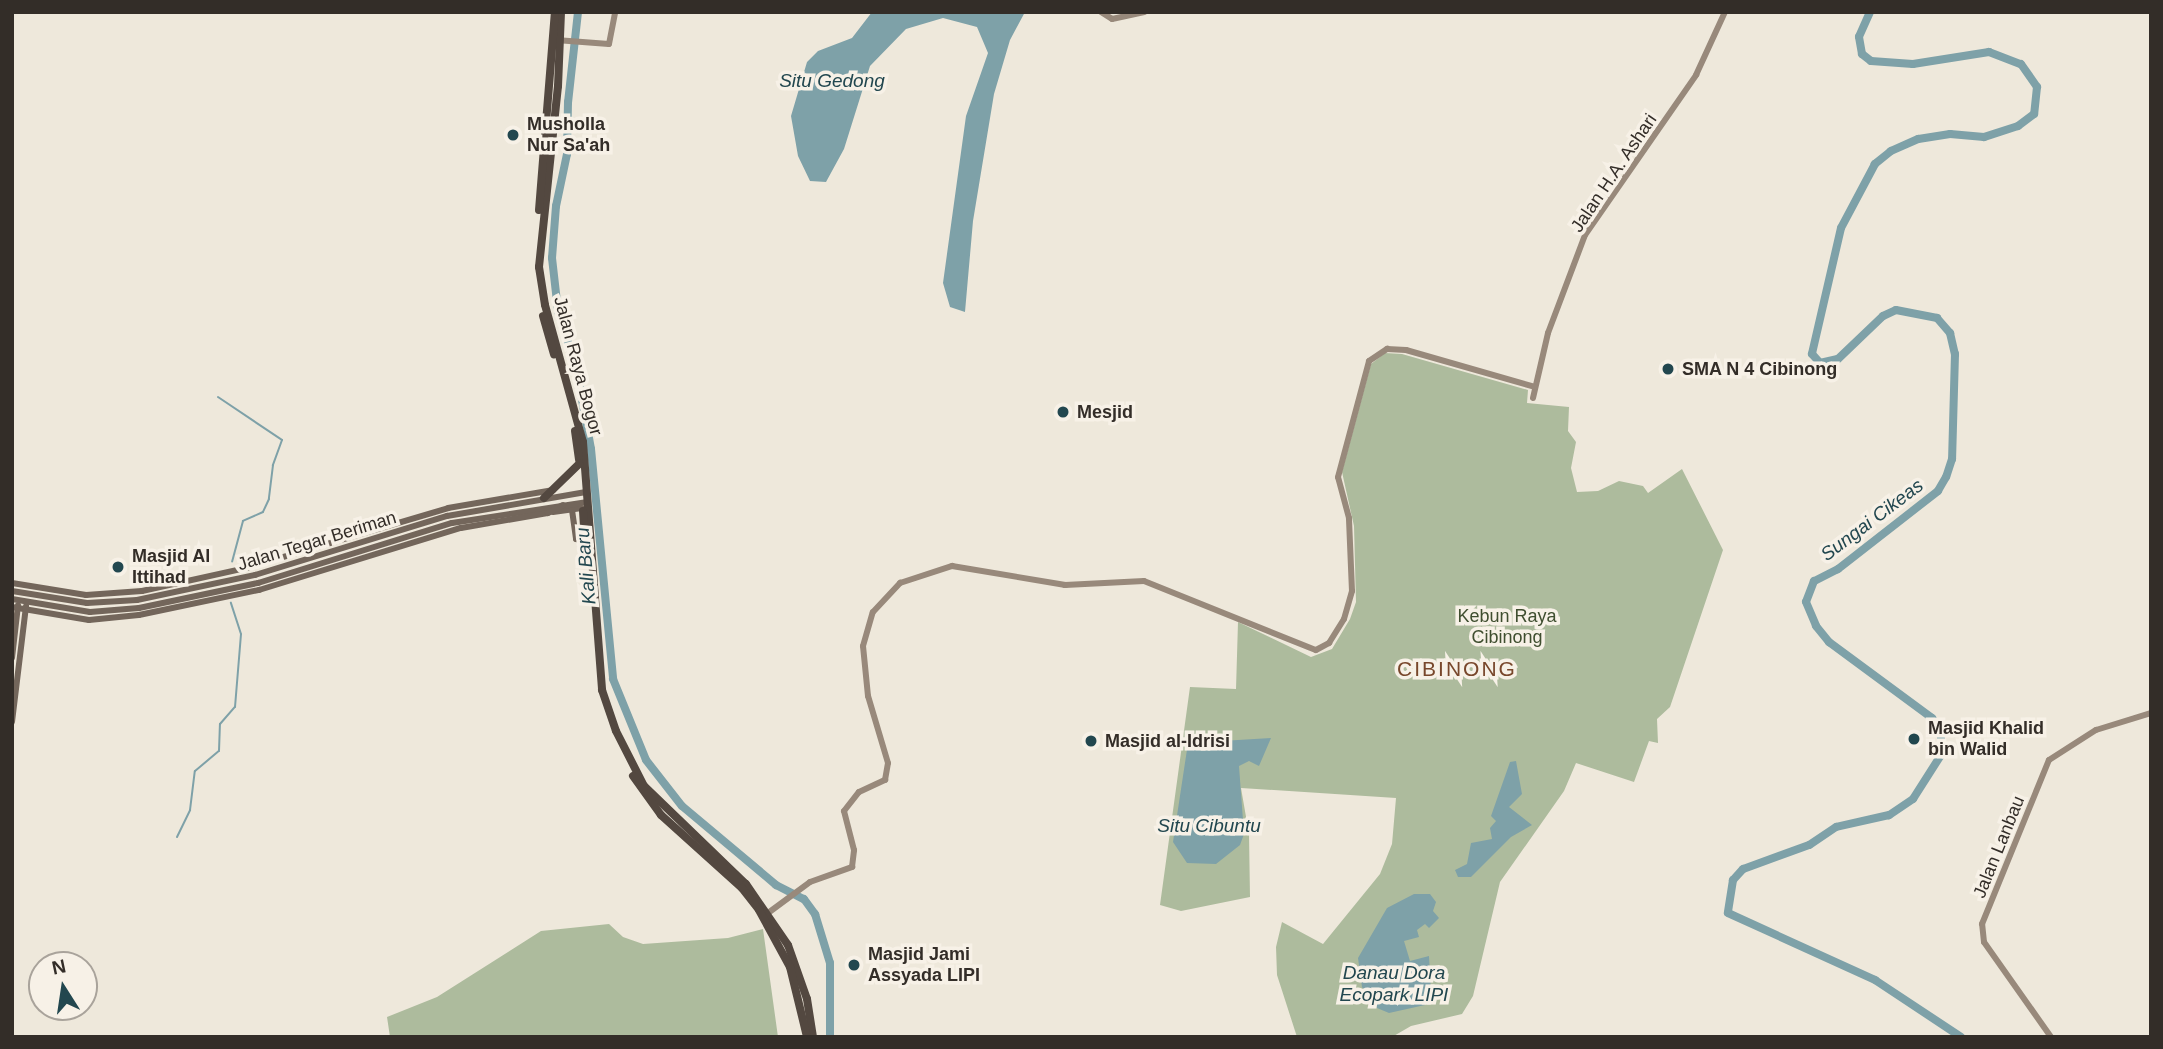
<!DOCTYPE html>
<html>
<head>
<meta charset="utf-8">
<style>
  body { margin:0 }
  #map { position:relative; width:2163px; height:1049px; overflow:hidden; background:#eee8db; font-family:Helvetica,sans-serif }
  div>[style] { position:absolute }
  [style*='--x'] { left:calc(var(--x)*1px); top:calc(var(--y)*1px); width:calc(var(--w)*1px); rotate:calc(var(--a)*1deg) }
  .green>* { inset:0; background:#adbb9d }
  .water>* { inset:0; background:#7ea1a8 }
  .stream>* { height:2px; margin:-1px; padding:0 1px; transform-origin:1px; border-radius:1px; background:#7ea1a8 }
  .river>* { height:8px; margin:-4px; padding:0 4px; transform-origin:4px; border-radius:4px; background:#7ea1a8 }
  .secondary>* { height:6px; margin:-3px; padding:0 3px; transform-origin:3px; border-radius:3px; background:#98897b }
  .primary>* { height:6px; margin:-3px; padding:0 3px; transform-origin:3px; border-radius:3px; background:#73665b }
  .highway>* { height:8px; margin:-4px; padding:0 4px; transform-origin:4px; border-radius:4px; background:#534840 }
  .dots>* { width:19px; height:19px; translate:-50% -50%; box-sizing:border-box; border:4px solid #f7f1e7; border-radius:50% }
  span { translate:-50% -50%; white-space:nowrap; text-align:center; line-height:1.15; -webkit-text-stroke:7px #f7f1e7; paint-order:stroke }
  .poi-label { font-size:18px; color:#332d28; font-weight:700 }
  .left { translate:0 -50%; text-align:left }
  .street-label { font-size:18px; color:#332d28 }
  .park-label { font-size:18px; color:#3f4e2f }
  .water-label { font-size:19px; color:#22474f; font-style:italic }
  .quarter-label { font-size:21px; color:#78472b; letter-spacing:2px }
  .frame { position:absolute; inset:0; border:14px solid #332d28; pointer-events:none }
  .north { position:absolute; left:28px; top:951px; width:70px; height:70px; box-sizing:border-box; background:#f7f1e7; border:2px solid #a9a39b; border-radius:50%; rotate:348deg; font-size:19px; font-weight:700; line-height:28px; text-align:center; color:#332d28 }
  .north::after { content:''; display:block; margin:auto; width:24px; height:32px; background:#22474f; clip-path:polygon(50% 0,100% 100%,50% 72%,0 100%) }
</style>
</head>
<body>
<div id="map">
  <div class="green">
    <div style="clip-path:polygon(1385px 353px,1402px 354px,1528px 390px,1527px 403px,1569px 407px,1568px 431px,1576px 442px,1571px 468px,1577px 492px,1598px 491px,1619px 481px,1643px 486px,1648px 493px,1682px 469px,1723px 550px,1670px 707px,1657px 719px,1658px 743px,1649px 741px,1634px 782px,1576px 763px,1564px 791px,1500px 882px,1473px 996px,1462px 1014px,1411px 1026px,1392px 1037px,1297px 1037px,1277px 975px,1276px 947px,1282px 922px,1323px 944px,1380px 874px,1392px 844px,1396px 798px,1241px 788px,1249px 834px,1250px 897px,1181px 911px,1160px 905px,1190px 687px,1236px 689px,1238px 622px,1311px 657px,1332px 649px,1350px 619px,1356px 602px,1354px 526px,1342px 472px,1371px 364px)"></div>
    <div style="clip-path:polygon(609px 924px,623px 937px,643px 944px,728px 938px,763px 929px,778px 1037px,390px 1037px,387px 1017px,437px 997px,541px 931px)"></div>
  </div>
  <div class="water">
    <div style="clip-path:polygon(872px 12px,1025px 12px,1010px 40px,994px 94px,973px 221px,965px 312px,950px 307px,943px 283px,966px 116px,988px 53px,977px 27px,943px 18px,906px 29px,870px 66px,844px 149px,826px 182px,810px 181px,798px 156px,791px 116px,807px 62px,818px 51px,852px 38px)"></div>
    <div style="clip-path:polygon(1271px 738px,1259px 766px,1249px 761px,1239px 766px,1244px 834px,1240px 845px,1216px 864px,1187px 863px,1173px 842px,1188px 743px)"></div>
    <div style="clip-path:polygon(1516px 761px,1522px 794px,1509px 807px,1532px 825px,1511px 837px,1471px 877px,1458px 877px,1455px 870px,1467px 864px,1471px 843px,1492px 839px,1490px 828px,1496px 821px,1491px 816px,1510px 762px)"></div>
    <div style="clip-path:polygon(1414px 894px,1430px 894px,1436px 902px,1433px 911px,1439px 918px,1429px 928px,1425px 924px,1417px 930px,1419px 937px,1404px 941px,1410px 961px,1429px 956px,1431px 993px,1425px 1005px,1389px 1013px,1377px 1008px,1362px 987px,1358px 958px,1387px 908px)"></div>
  </div>
  <div class="stream">
    <div style="--x:218;--y:397;--w:77;--a:33.9"></div>
    <div style="--x:282;--y:440;--w:27;--a:110"></div>
    <div style="--x:273;--y:465;--w:34;--a:97"></div>
    <div style="--x:269;--y:499;--w:14;--a:115"></div>
    <div style="--x:263;--y:512;--w:22;--a:156"></div>
    <div style="--x:243;--y:521;--w:42;--a:105"></div>
    <div style="--x:177;--y:837;--w:30;--a:-64"></div>
    <div style="--x:190;--y:810;--w:39;--a:-83"></div>
    <div style="--x:195;--y:771;--w:31;--a:-40"></div>
    <div style="--x:219;--y:751;--w:27;--a:-88"></div>
    <div style="--x:220;--y:724;--w:23;--a:-49"></div>
    <div style="--x:235;--y:707;--w:73;--a:-85.3"></div>
    <div style="--x:241;--y:634;--w:33;--a:-108"></div>
  </div>
  <div class="river">
    <div style="--x:578;--y:12;--w:91;--a:96.3"></div>
    <div style="--x:568;--y:102;--w:52;--a:91.1"></div>
    <div style="--x:567;--y:154;--w:53;--a:101.9"></div>
    <div style="--x:556;--y:206;--w:52;--a:94.4"></div>
    <div style="--x:552;--y:258;--w:53;--a:83.5"></div>
    <div style="--x:558;--y:311;--w:59;--a:72.2"></div>
    <div style="--x:576;--y:367;--w:83;--a:79.6"></div>
    <div style="--x:591;--y:449;--w:231;--a:84.5"></div>
    <div style="--x:613;--y:679;--w:87;--a:67.8"></div>
    <div style="--x:646;--y:760;--w:58;--a:52"></div>
    <div style="--x:682;--y:806;--w:123;--a:40"></div>
    <div style="--x:776;--y:885;--w:31;--a:27"></div>
    <div style="--x:804;--y:899;--w:19;--a:54"></div>
    <div style="--x:815;--y:914;--w:51;--a:73"></div>
    <div style="--x:830;--y:963;--w:74;--a:90"></div>
    <div style="--x:1870;--y:12;--w:27;--a:114"></div>
    <div style="--x:1859;--y:37;--w:17;--a:80"></div>
    <div style="--x:1862;--y:54;--w:11;--a:38"></div>
    <div style="--x:1871;--y:61;--w:42;--a:4.1"></div>
    <div style="--x:1913;--y:64;--w:77;--a:-9"></div>
    <div style="--x:1989;--y:52;--w:34;--a:21"></div>
    <div style="--x:2021;--y:64;--w:28;--a:55"></div>
    <div style="--x:2037;--y:87;--w:27;--a:96"></div>
    <div style="--x:2034;--y:114;--w:20;--a:143"></div>
    <div style="--x:2018;--y:126;--w:36;--a:162"></div>
    <div style="--x:1984;--y:137;--w:34;--a:-175"></div>
    <div style="--x:1950;--y:134;--w:32;--a:171"></div>
    <div style="--x:1918;--y:139;--w:30;--a:156"></div>
    <div style="--x:1891;--y:151;--w:21;--a:141"></div>
    <div style="--x:1875;--y:164;--w:72;--a:118"></div>
    <div style="--x:1841;--y:228;--w:129;--a:103"></div>
    <div style="--x:1812;--y:354;--w:12;--a:48"></div>
    <div style="--x:1820;--y:363;--w:18;--a:-13"></div>
    <div style="--x:1838;--y:359;--w:62;--a:-43.7"></div>
    <div style="--x:1883;--y:316;--w:14;--a:-25"></div>
    <div style="--x:1896;--y:310;--w:42;--a:11"></div>
    <div style="--x:1937;--y:318;--w:20;--a:49"></div>
    <div style="--x:1950;--y:333;--w:22;--a:77"></div>
    <div style="--x:1955;--y:354;--w:105;--a:91.6"></div>
    <div style="--x:1952;--y:459;--w:19;--a:108"></div>
    <div style="--x:1946;--y:477;--w:16;--a:120"></div>
    <div style="--x:1938;--y:491;--w:127;--a:142"></div>
    <div style="--x:1838;--y:569;--w:27;--a:153"></div>
    <div style="--x:1814;--y:581;--w:22;--a:111"></div>
    <div style="--x:1806;--y:602;--w:26;--a:67"></div>
    <div style="--x:1816;--y:626;--w:21;--a:51"></div>
    <div style="--x:1829;--y:642;--w:128;--a:36.4"></div>
    <div style="--x:1932;--y:718;--w:14;--a:51"></div>
    <div style="--x:1941;--y:729;--w:26;--a:90"></div>
    <div style="--x:1941;--y:755;--w:52;--a:122.5"></div>
    <div style="--x:1913;--y:799;--w:29;--a:146"></div>
    <div style="--x:1889;--y:815;--w:54;--a:167.2"></div>
    <div style="--x:1836;--y:827;--w:32;--a:146"></div>
    <div style="--x:1809;--y:845;--w:70;--a:160"></div>
    <div style="--x:1743;--y:869;--w:15;--a:132"></div>
    <div style="--x:1733;--y:880;--w:33;--a:99"></div>
    <div style="--x:1728;--y:913;--w:162;--a:24.5"></div>
    <div style="--x:1875;--y:980;--w:103;--a:33.5"></div>
  </div>
  <div class="secondary">
    <div style="--x:1101;--y:12;--w:13;--a:32"></div>
    <div style="--x:1112;--y:19;--w:33;--a:-12"></div>
    <div style="--x:556;--y:40;--w:53;--a:4.3"></div>
    <div style="--x:609;--y:44;--w:33;--a:-79"></div>
    <div style="--x:1533;--y:398;--w:67;--a:-77"></div>
    <div style="--x:1548;--y:333;--w:105;--a:-69.3"></div>
    <div style="--x:1585;--y:235;--w:195;--a:-55.2"></div>
    <div style="--x:1696;--y:75;--w:69;--a:-65.3"></div>
    <div style="--x:768;--y:913;--w:52;--a:-36.4"></div>
    <div style="--x:810;--y:882;--w:45;--a:-19.7"></div>
    <div style="--x:852;--y:867;--w:17;--a:-83"></div>
    <div style="--x:854;--y:850;--w:40;--a:-104.4"></div>
    <div style="--x:844;--y:811;--w:24;--a:-52"></div>
    <div style="--x:859;--y:792;--w:29;--a:-25"></div>
    <div style="--x:885;--y:780;--w:17;--a:-80"></div>
    <div style="--x:888;--y:763;--w:70;--a:-106.6"></div>
    <div style="--x:868;--y:696;--w:50;--a:-95.7"></div>
    <div style="--x:863;--y:646;--w:35;--a:-74"></div>
    <div style="--x:873;--y:612;--w:40;--a:-47"></div>
    <div style="--x:900;--y:583;--w:55;--a:-18.1"></div>
    <div style="--x:952;--y:566;--w:115;--a:9.5"></div>
    <div style="--x:1065;--y:585;--w:79;--a:-2.9"></div>
    <div style="--x:1144;--y:581;--w:185;--a:21.9"></div>
    <div style="--x:1316;--y:650;--w:15;--a:-28"></div>
    <div style="--x:1329;--y:643;--w:28;--a:-58"></div>
    <div style="--x:1344;--y:619;--w:29;--a:-74"></div>
    <div style="--x:1352;--y:591;--w:73;--a:-92.4"></div>
    <div style="--x:1349;--y:518;--w:42;--a:-105"></div>
    <div style="--x:1338;--y:477;--w:120;--a:-75"></div>
    <div style="--x:1369;--y:361;--w:22;--a:-34"></div>
    <div style="--x:1387;--y:349;--w:19;--a:3"></div>
    <div style="--x:1406;--y:350;--w:134;--a:16"></div>
    <div style="--x:2051;--y:1037;--w:116;--a:-125.2"></div>
    <div style="--x:1984;--y:942;--w:18;--a:-96"></div>
    <div style="--x:1982;--y:924;--w:177;--a:-67.8"></div>
    <div style="--x:2049;--y:760;--w:56;--a:-32.6"></div>
    <div style="--x:2096;--y:730;--w:58;--a:-17.2"></div>
  </div>
  <div class="primary">
    <div style="--x:572;--y:510;--w:29;--a:82"></div>
    <div style="--x:576;--y:539;--w:8;--a:14"></div>
    <div style="--x:553;--y:512;--w:29;--a:-8"></div>
    <div style="--x:12;--y:583;--w:75;--a:9.2"></div>
    <div style="--x:86;--y:595;--w:56;--a:-4.1"></div>
    <div style="--x:142;--y:591;--w:107;--a:-12.5"></div>
    <div style="--x:246;--y:568;--w:211;--a:-16.5"></div>
    <div style="--x:448;--y:508;--w:107;--a:-9.7"></div>
    <div style="--x:12;--y:591;--w:76;--a:9.1"></div>
    <div style="--x:87;--y:603;--w:50;--a:-3.4"></div>
    <div style="--x:137;--y:600;--w:121;--a:-12"></div>
    <div style="--x:255;--y:575;--w:201;--a:-17.1"></div>
    <div style="--x:447;--y:516;--w:141;--a:-9.8"></div>
    <div style="--x:12;--y:599;--w:79;--a:9.5"></div>
    <div style="--x:90;--y:612;--w:49;--a:-4.7"></div>
    <div style="--x:139;--y:608;--w:122;--a:-11.9"></div>
    <div style="--x:258;--y:583;--w:203;--a:-17.2"></div>
    <div style="--x:452;--y:523;--w:137;--a:-8.8"></div>
    <div style="--x:12;--y:607;--w:78;--a:9.6"></div>
    <div style="--x:89;--y:620;--w:50;--a:-5.7"></div>
    <div style="--x:139;--y:615;--w:123;--a:-11.8"></div>
    <div style="--x:259;--y:590;--w:211;--a:-17.1"></div>
    <div style="--x:461;--y:528;--w:88;--a:-9.8"></div>
    <div style="--x:548;--y:513;--w:17;--a:-28"></div>
    <div style="--x:12;--y:658;--w:53;--a:-83.5"></div>
    <div style="--x:12;--y:722;--w:117;--a:-83.1"></div>
  </div>
  <div class="highway">
    <div style="--x:561;--y:12;--w:74;--a:92.3"></div>
    <div style="--x:558;--y:86;--w:182;--a:96"></div>
    <div style="--x:539;--y:267;--w:38;--a:81"></div>
    <div style="--x:545;--y:305;--w:142;--a:74.5"></div>
    <div style="--x:583;--y:442;--w:249;--a:85.6"></div>
    <div style="--x:602;--y:690;--w:43;--a:71.1"></div>
    <div style="--x:616;--y:731;--w:62;--a:63"></div>
    <div style="--x:644;--y:786;--w:141;--a:43.9"></div>
    <div style="--x:746;--y:884;--w:74;--a:55.5"></div>
    <div style="--x:788;--y:945;--w:57;--a:70.6"></div>
    <div style="--x:807;--y:999;--w:38;--a:81"></div>
    <div style="--x:539;--y:210;--w:199;--a:-85.4"></div>
    <div style="--x:543;--y:316;--w:40;--a:74"></div>
    <div style="--x:575;--y:431;--w:29;--a:82"></div>
    <div style="--x:544;--y:498;--w:49;--a:-44.2"></div>
    <div style="--x:583;--y:511;--w:46;--a:86.3"></div>
    <div style="--x:633;--y:776;--w:48;--a:54.3"></div>
    <div style="--x:661;--y:815;--w:109;--a:42"></div>
    <div style="--x:742;--y:888;--w:28;--a:52"></div>
    <div style="--x:759;--y:910;--w:65;--a:61.5"></div>
    <div style="--x:790;--y:967;--w:72;--a:76.3"></div>
  </div>
  <div class="dots">
    <div style="left:513px;top:135px;background:#22474f"></div>
    <div style="left:1668px;top:369px;background:#22474f"></div>
    <div style="left:1063px;top:412px;background:#22474f"></div>
    <div style="left:118px;top:567px;background:#22474f"></div>
    <div style="left:1914px;top:739px;background:#22474f"></div>
    <div style="left:1091px;top:741px;background:#22474f"></div>
    <div style="left:854px;top:965px;background:#22474f"></div>
  </div>
  <div class="poi-label">
    <span class="left" style="left:527px;top:135px">Musholla<br>Nur Sa'ah</span>
    <span class="left" style="left:1682px;top:369px">SMA N 4 Cibinong</span>
    <span class="left" style="left:1077px;top:412px">Mesjid</span>
    <span class="left" style="left:132px;top:567px">Masjid Al<br>Ittihad</span>
    <span class="left" style="left:1928px;top:739px">Masjid Khalid<br>bin Walid</span>
    <span class="left" style="left:1105px;top:741px">Masjid al-Idrisi</span>
    <span class="left" style="left:868px;top:965px">Masjid Jami<br>Assyada LIPI</span>
  </div>
  <div class="street-label">
    <span style="left:1614px;top:173px;rotate:-56deg">Jalan H.A. Ashari</span>
    <span style="left:578px;top:366px;rotate:75deg">Jalan Raya Bogor</span>
    <span style="left:317px;top:541px;rotate:-17deg">Jalan Tegar Beriman</span>
    <span style="left:1999px;top:847px;rotate:-68deg">Jalan Lanbau</span>
  </div>
  <div class="park-label">
    <span style="left:1507px;top:627px">Kebun Raya<br>Cibinong</span>
  </div>
  <div class="water-label">
    <span style="left:832px;top:81px">Situ Gedong</span>
    <span style="left:1872px;top:520px;rotate:-37deg">Sungai Cikeas</span>
    <span style="left:586px;top:566px;rotate:-95deg">Kali Baru</span>
    <span style="left:1209px;top:826px">Situ Cibuntu</span>
    <span style="left:1394px;top:984px">Danau Dora<br>Ecopark LIPI</span>
  </div>
  <div class="quarter-label">
    <span style="left:1457px;top:669px">CIBINONG</span>
  </div>
  <div class="frame"></div>
  <div class="north">N</div>
</div>
</body>
</html>
